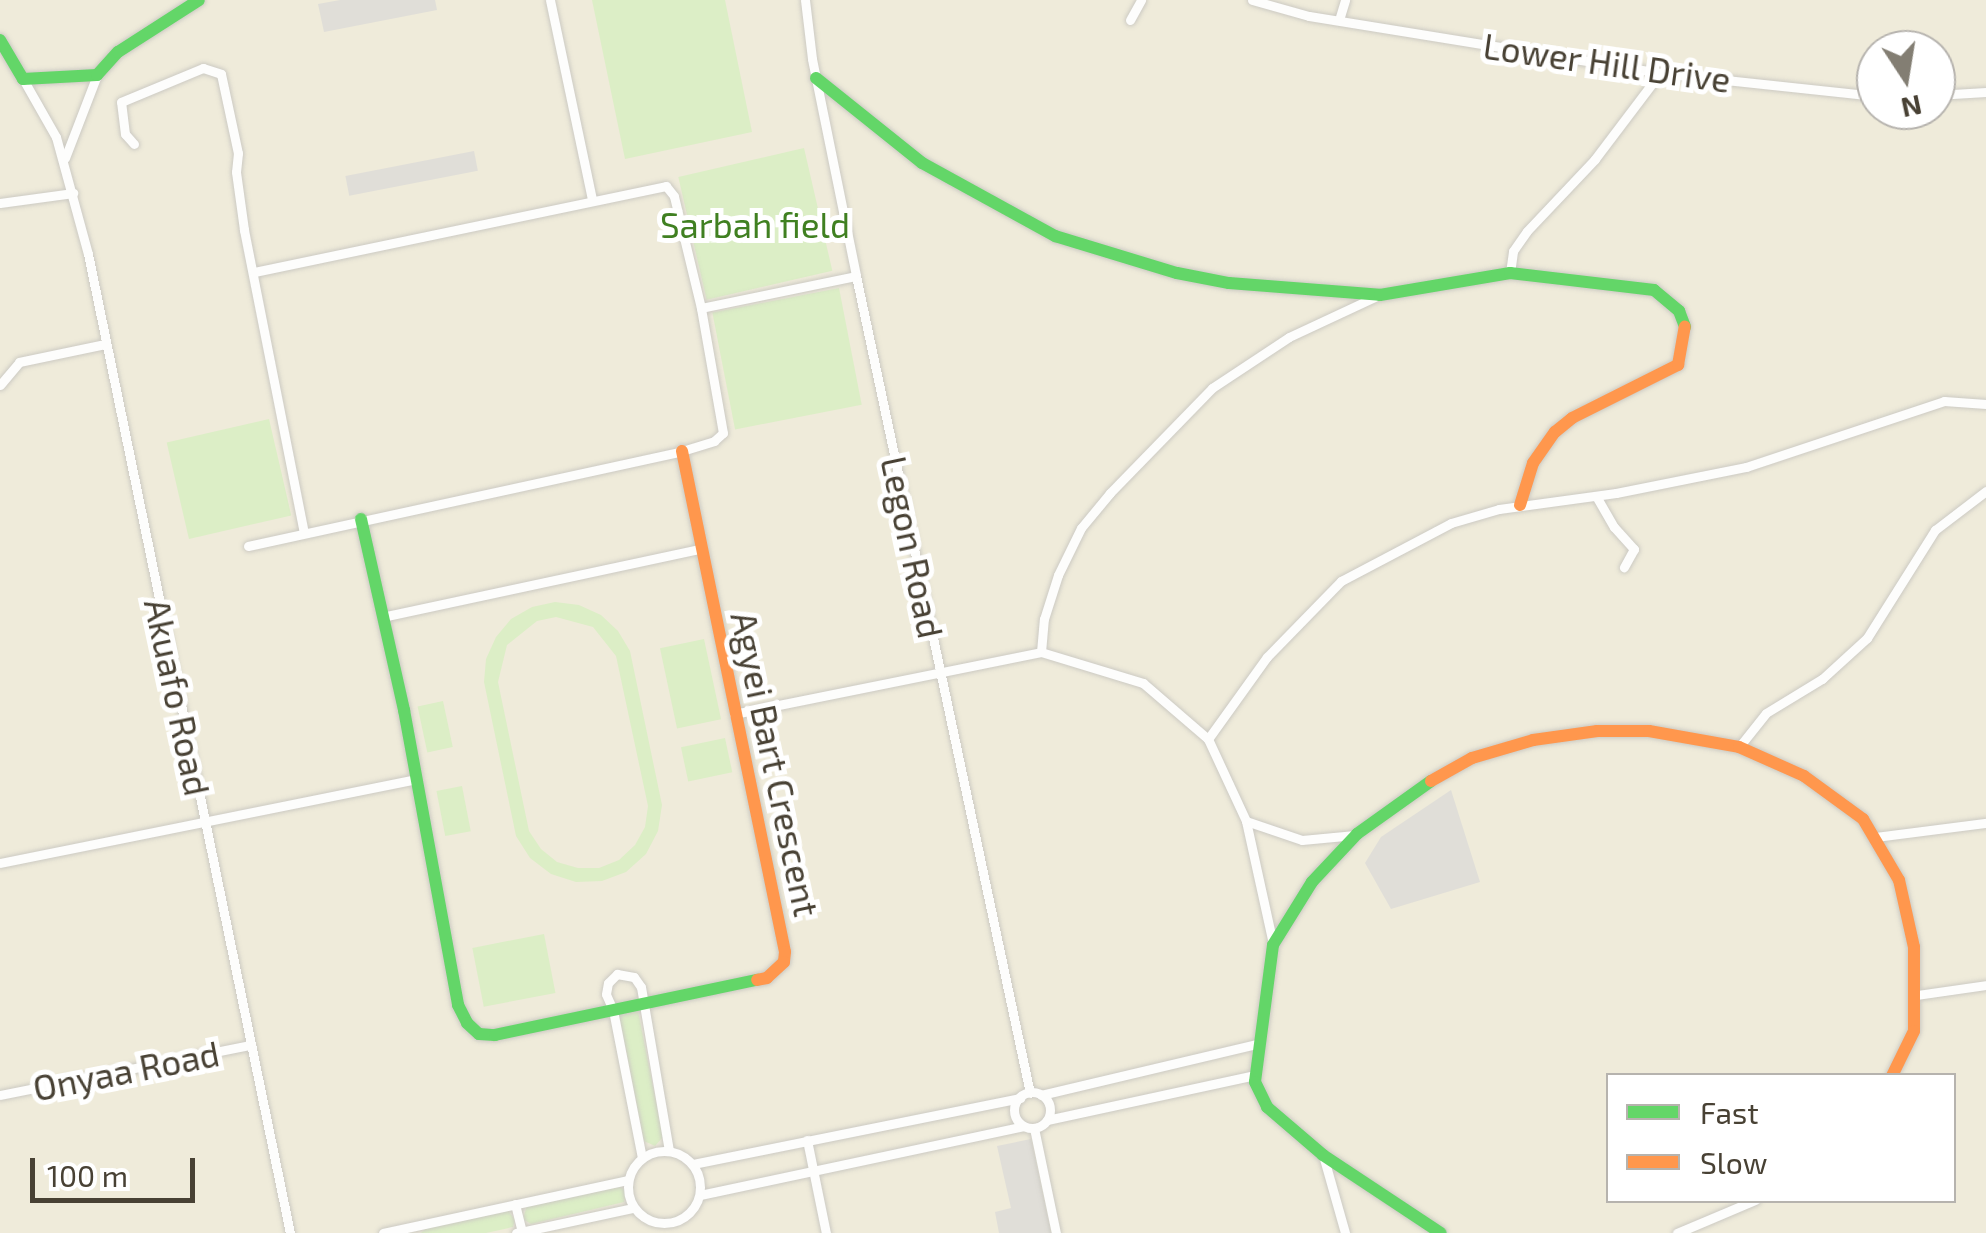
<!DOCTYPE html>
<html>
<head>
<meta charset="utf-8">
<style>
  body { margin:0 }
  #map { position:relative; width:1986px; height:1233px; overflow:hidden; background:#f0efe8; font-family:"Exo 2",sans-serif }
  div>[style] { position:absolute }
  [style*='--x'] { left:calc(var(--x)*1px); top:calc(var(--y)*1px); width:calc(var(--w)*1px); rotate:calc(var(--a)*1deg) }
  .education>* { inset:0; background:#efebda }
  .green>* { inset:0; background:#dceec6; transform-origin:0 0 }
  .parking>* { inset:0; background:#e0ded8; transform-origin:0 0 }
  .roads { filter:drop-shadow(0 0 2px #cccac3) drop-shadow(0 0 2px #cccac3) }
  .street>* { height:9px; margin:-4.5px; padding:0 4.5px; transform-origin:4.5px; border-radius:4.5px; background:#fdfdfc }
  .street>.ring { margin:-4.5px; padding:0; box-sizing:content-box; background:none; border:9px solid #fdfdfc; border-radius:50% }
  .fast>* { height:12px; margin:-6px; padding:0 6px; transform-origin:6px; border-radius:6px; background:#63d668 }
  .slow>* { height:12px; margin:-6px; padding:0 6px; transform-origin:6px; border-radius:6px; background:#ff974d }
  span { translate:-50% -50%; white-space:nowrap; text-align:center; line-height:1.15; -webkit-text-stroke:10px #fff; paint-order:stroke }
  .street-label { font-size:35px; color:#484134 }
  .park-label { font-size:35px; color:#408021 }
  .legend { position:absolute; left:1606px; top:1073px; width:350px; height:130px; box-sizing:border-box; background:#fff; border:2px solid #b6b3ae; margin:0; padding:12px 18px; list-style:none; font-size:30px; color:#484134 }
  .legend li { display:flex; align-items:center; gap:20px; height:50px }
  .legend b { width:50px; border:2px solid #b6b3ae }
  .north { position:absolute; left:1856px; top:30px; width:100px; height:100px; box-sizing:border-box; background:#fff; border:2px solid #b6b3ae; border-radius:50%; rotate:168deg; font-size:28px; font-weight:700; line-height:40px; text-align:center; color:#484134 }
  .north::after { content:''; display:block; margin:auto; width:35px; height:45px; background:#837e73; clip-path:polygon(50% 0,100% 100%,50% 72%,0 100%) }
  .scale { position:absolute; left:30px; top:1158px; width:165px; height:45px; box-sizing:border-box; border:5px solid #484134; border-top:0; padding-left:12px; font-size:30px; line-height:35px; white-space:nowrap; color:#484134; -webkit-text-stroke:8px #fff; paint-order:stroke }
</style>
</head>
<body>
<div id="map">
  <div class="education">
    <div style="clip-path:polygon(evenodd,0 0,1986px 0,1986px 1233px,0 1233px,0 0,1876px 50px,1936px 50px,1936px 110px,1876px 110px,1876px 50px,0 0,1608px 1076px,1954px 1076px,1954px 1200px,1608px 1200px,1608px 1076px)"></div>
  </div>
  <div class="green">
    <div style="clip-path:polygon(592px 0,725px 0,752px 132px,625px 159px)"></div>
    <div style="left:804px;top:148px;width:126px;height:129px;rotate:77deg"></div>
    <div style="left:839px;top:288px;width:119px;height:129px;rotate:79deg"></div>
    <div style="left:269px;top:419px;width:99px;height:105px;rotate:77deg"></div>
    <div style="clip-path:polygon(evenodd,555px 602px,579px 605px,601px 615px,618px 631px,630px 651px,662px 805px,658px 831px,646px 854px,626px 872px,602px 881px,576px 882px,551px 874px,530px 858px,516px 836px,484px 682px,486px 659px,496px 637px,511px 619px,532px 607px,555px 602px,556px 617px,593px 627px,616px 656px,648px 806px,645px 827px,635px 845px,619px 860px,599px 868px,578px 868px,557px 862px,541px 849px,529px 831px,498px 682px,507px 645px,537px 621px,556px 617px)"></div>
    <div style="left:704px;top:639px;width:82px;height:45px;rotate:78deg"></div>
    <div style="left:443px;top:701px;width:47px;height:26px;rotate:78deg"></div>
    <div style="left:725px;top:738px;width:35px;height:45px;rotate:78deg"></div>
    <div style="left:462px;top:786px;width:46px;height:26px;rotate:79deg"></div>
    <div style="left:544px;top:934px;width:60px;height:73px;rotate:79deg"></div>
    <div style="clip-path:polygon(638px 1011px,663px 1137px,655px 1146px,644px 1141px,619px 1015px)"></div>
    <div style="clip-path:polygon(618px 1184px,626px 1192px,624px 1202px,531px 1224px,523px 1219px,527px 1205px)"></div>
    <div style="clip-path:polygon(507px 1209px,515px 1220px,513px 1227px,486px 1233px,421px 1233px,426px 1228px)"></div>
  </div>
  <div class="parking">
    <div style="clip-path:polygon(340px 0,435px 0,437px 10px,324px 32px,318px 4px)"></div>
    <div style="left:474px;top:151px;width:20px;height:131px;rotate:79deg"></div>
    <div style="clip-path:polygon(1451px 790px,1480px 882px,1391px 909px,1365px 863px,1381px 837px)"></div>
    <div style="clip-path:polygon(1031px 1139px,1051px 1233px,999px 1233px,995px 1212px,1011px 1208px,997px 1146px)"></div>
  </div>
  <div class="roads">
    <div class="street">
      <div style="--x:550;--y:0;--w:203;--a:78.1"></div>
      <div style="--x:805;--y:0;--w:59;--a:83.2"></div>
      <div style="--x:812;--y:59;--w:221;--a:78.5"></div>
      <div style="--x:856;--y:276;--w:835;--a:77.98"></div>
      <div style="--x:1252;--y:0;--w:59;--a:15.7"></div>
      <div style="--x:1309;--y:16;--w:356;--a:9.2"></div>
      <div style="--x:1660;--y:73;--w:217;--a:6.1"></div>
      <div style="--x:1130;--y:20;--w:23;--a:-61"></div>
      <div style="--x:1339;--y:20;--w:21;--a:-73"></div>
      <div style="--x:23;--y:79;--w:67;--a:60.4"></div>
      <div style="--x:56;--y:137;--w:121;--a:74.7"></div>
      <div style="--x:88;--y:254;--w:1000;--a:78.34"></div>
      <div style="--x:1936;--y:95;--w:50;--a:-3.4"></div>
      <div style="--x:134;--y:144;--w:13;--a:-132"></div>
      <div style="--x:125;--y:134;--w:32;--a:-97"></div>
      <div style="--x:121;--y:102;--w:89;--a:-22.5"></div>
      <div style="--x:203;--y:68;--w:19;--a:18"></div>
      <div style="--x:221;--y:74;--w:81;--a:77.9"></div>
      <div style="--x:238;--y:153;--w:19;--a:96"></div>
      <div style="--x:236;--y:172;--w:59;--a:82.1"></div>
      <div style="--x:244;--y:230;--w:308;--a:78.8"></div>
      <div style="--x:65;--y:158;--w:89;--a:-68.9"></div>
      <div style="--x:0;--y:203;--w:74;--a:-7.8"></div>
      <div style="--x:1510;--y:273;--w:22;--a:-82"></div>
      <div style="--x:1513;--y:251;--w:24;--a:-55"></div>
      <div style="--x:1527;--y:231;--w:99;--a:-46.6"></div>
      <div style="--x:1595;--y:159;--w:108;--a:-52.9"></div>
      <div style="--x:701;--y:308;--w:158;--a:-11.7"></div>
      <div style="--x:0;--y:385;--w:30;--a:-50"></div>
      <div style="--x:19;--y:362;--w:88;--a:-11.8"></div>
      <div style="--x:1596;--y:496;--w:36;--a:60"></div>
      <div style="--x:1614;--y:527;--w:30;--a:48"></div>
      <div style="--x:1634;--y:549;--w:21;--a:119"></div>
      <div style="--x:248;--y:546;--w:444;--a:-12.3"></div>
      <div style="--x:682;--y:451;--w:34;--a:-17"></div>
      <div style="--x:714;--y:441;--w:12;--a:-42"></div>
      <div style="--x:723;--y:433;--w:127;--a:-100"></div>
      <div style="--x:701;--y:308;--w:115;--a:-103.6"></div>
      <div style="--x:674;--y:196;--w:13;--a:-129"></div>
      <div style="--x:666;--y:186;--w:421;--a:168.2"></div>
      <div style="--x:382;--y:617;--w:325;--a:-12.1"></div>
      <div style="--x:1041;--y:652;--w:33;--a:-85"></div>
      <div style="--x:1044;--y:619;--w:46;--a:-72.3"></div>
      <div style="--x:1058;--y:575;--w:52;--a:-63.9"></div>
      <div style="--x:1081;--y:528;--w:45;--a:-50.4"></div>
      <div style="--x:1110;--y:493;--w:146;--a:-45.8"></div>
      <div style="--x:1212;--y:388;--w:92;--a:-33.5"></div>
      <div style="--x:1289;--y:337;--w:97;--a:-25"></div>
      <div style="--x:734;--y:714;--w:313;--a:-11.4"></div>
      <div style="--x:1041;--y:652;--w:107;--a:16.9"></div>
      <div style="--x:1143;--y:683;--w:86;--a:40.7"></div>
      <div style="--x:1208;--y:739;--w:90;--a:65.1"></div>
      <div style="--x:1246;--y:821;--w:126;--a:77.6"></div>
      <div style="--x:1208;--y:739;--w:101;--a:-54.3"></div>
      <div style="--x:1267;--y:657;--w:106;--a:-45.8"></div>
      <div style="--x:1341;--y:581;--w:124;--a:-27.8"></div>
      <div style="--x:1451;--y:523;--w:50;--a:-16.3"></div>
      <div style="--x:1499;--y:509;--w:118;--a:-7.8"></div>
      <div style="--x:1616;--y:493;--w:133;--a:-11.3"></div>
      <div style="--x:1746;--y:467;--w:209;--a:-18.4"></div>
      <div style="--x:1944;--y:401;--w:42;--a:4.1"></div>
      <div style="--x:1739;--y:747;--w:43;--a:-51.5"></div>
      <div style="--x:1766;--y:713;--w:66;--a:-31.3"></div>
      <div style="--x:1822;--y:679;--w:61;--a:-42.3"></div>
      <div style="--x:1867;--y:638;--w:128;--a:-57.8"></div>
      <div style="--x:1935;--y:530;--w:64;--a:-37.4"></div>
      <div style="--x:1246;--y:821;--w:59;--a:18.7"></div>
      <div style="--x:1302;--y:840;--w:53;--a:-5.4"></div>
      <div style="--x:1876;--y:837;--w:111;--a:-7.3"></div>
      <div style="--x:0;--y:863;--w:423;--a:-11.4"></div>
      <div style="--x:1917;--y:995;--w:70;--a:-8.2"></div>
      <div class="ring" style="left:1014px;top:1092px;width:27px;height:27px"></div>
      <div style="--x:0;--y:1095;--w:256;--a:-11.3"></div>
      <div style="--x:1041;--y:1095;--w:222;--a:-13.3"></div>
      <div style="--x:1047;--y:1120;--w:213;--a:-12.2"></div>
      <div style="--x:1034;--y:1128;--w:107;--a:78.2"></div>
      <div style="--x:807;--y:1140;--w:95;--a:78.5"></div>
      <div class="ring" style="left:628px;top:1151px;width:63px;height:63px"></div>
      <div style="--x:1323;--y:1155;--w:81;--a:74.2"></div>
      <div style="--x:642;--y:1158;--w:151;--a:-101.1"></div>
      <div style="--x:613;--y:1010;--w:17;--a:-114"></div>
      <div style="--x:606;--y:994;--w:11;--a:-80"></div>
      <div style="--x:608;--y:983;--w:13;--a:-45"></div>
      <div style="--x:617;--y:974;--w:17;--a:10"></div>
      <div style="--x:634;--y:977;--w:12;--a:55"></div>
      <div style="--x:641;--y:987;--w:166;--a:80.3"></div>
      <div style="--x:693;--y:1164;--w:334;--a:-11.4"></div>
      <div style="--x:700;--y:1195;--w:331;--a:-12"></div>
      <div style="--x:515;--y:1204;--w:30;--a:76"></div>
      <div style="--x:383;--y:1233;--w:251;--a:-12.2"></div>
      <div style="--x:516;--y:1233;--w:120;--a:-12.1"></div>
      <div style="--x:1677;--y:1233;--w:85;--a:-22.9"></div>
    </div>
    <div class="fast">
      <div style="--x:0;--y:40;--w:45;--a:59.5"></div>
      <div style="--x:23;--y:79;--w:74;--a:-3.1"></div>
      <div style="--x:97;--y:75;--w:31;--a:-48"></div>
      <div style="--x:118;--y:52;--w:96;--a:-32.7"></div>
      <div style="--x:816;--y:78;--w:136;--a:38.7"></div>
      <div style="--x:922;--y:163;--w:152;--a:28.8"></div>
      <div style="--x:1055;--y:236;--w:127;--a:16.9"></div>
      <div style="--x:1177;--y:273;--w:53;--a:10.9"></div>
      <div style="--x:1229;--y:283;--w:151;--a:4.5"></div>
      <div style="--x:1380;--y:295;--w:132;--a:-9.6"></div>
      <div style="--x:1510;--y:273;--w:145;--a:6.7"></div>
      <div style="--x:1654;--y:290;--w:33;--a:40"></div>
      <div style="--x:1679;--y:311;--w:17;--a:69"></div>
      <div style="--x:361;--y:519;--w:196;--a:77.3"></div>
      <div style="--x:404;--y:710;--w:300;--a:79.6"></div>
      <div style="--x:458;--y:1005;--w:20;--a:63"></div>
      <div style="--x:467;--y:1023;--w:16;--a:43"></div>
      <div style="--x:479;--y:1034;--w:16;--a:4"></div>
      <div style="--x:495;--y:1035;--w:268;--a:-11.9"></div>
      <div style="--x:1431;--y:781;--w:91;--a:144.4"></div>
      <div style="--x:1357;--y:834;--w:66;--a:133.2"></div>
      <div style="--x:1312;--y:882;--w:74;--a:121.8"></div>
      <div style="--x:1273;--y:945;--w:138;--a:97.5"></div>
      <div style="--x:1255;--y:1082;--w:28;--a:64"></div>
      <div style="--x:1267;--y:1107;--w:74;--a:40.6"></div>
      <div style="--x:1323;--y:1155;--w:141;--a:33.5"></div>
    </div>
    <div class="slow">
      <div style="--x:682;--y:451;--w:511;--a:78.38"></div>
      <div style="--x:785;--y:952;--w:10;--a:96"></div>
      <div style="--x:784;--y:962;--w:23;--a:137"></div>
      <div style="--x:767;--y:978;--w:10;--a:169"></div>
      <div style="--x:1520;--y:505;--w:44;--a:-72.8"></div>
      <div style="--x:1533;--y:463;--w:38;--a:-55"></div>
      <div style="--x:1555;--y:432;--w:22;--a:-39"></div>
      <div style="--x:1572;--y:418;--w:119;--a:-26.6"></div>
      <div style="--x:1678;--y:365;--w:39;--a:-80"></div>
      <div style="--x:1431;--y:781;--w:47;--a:-29.3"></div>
      <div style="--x:1472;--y:758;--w:64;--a:-16.4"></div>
      <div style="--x:1533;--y:740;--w:65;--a:-8"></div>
      <div style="--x:1597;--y:731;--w:52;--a:0"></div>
      <div style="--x:1649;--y:731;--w:91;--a:10.1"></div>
      <div style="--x:1739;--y:747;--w:71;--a:24"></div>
      <div style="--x:1804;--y:776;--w:73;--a:36.1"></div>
      <div style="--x:1863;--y:819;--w:71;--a:59.5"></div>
      <div style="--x:1899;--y:880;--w:69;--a:77.4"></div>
      <div style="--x:1914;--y:947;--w:84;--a:90"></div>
      <div style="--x:1914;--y:1031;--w:50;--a:116.1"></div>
    </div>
  </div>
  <div class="street-label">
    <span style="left:1607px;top:62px;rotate:8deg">Lower Hill Drive</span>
    <span style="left:913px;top:547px;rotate:78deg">Legon Road</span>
    <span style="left:178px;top:697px;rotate:78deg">Akuafo Road</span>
    <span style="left:776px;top:764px;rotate:78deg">Agyei Bart Crescent</span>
    <span style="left:126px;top:1070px;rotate:-11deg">Onyaa Road</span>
  </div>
  <div class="park-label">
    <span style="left:755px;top:224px">Sarbah field</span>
  </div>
  <ul class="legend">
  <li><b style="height:12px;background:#63d668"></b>Fast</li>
  <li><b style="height:12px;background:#ff974d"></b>Slow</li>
  </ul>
  <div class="north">N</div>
  <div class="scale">100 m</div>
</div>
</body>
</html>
